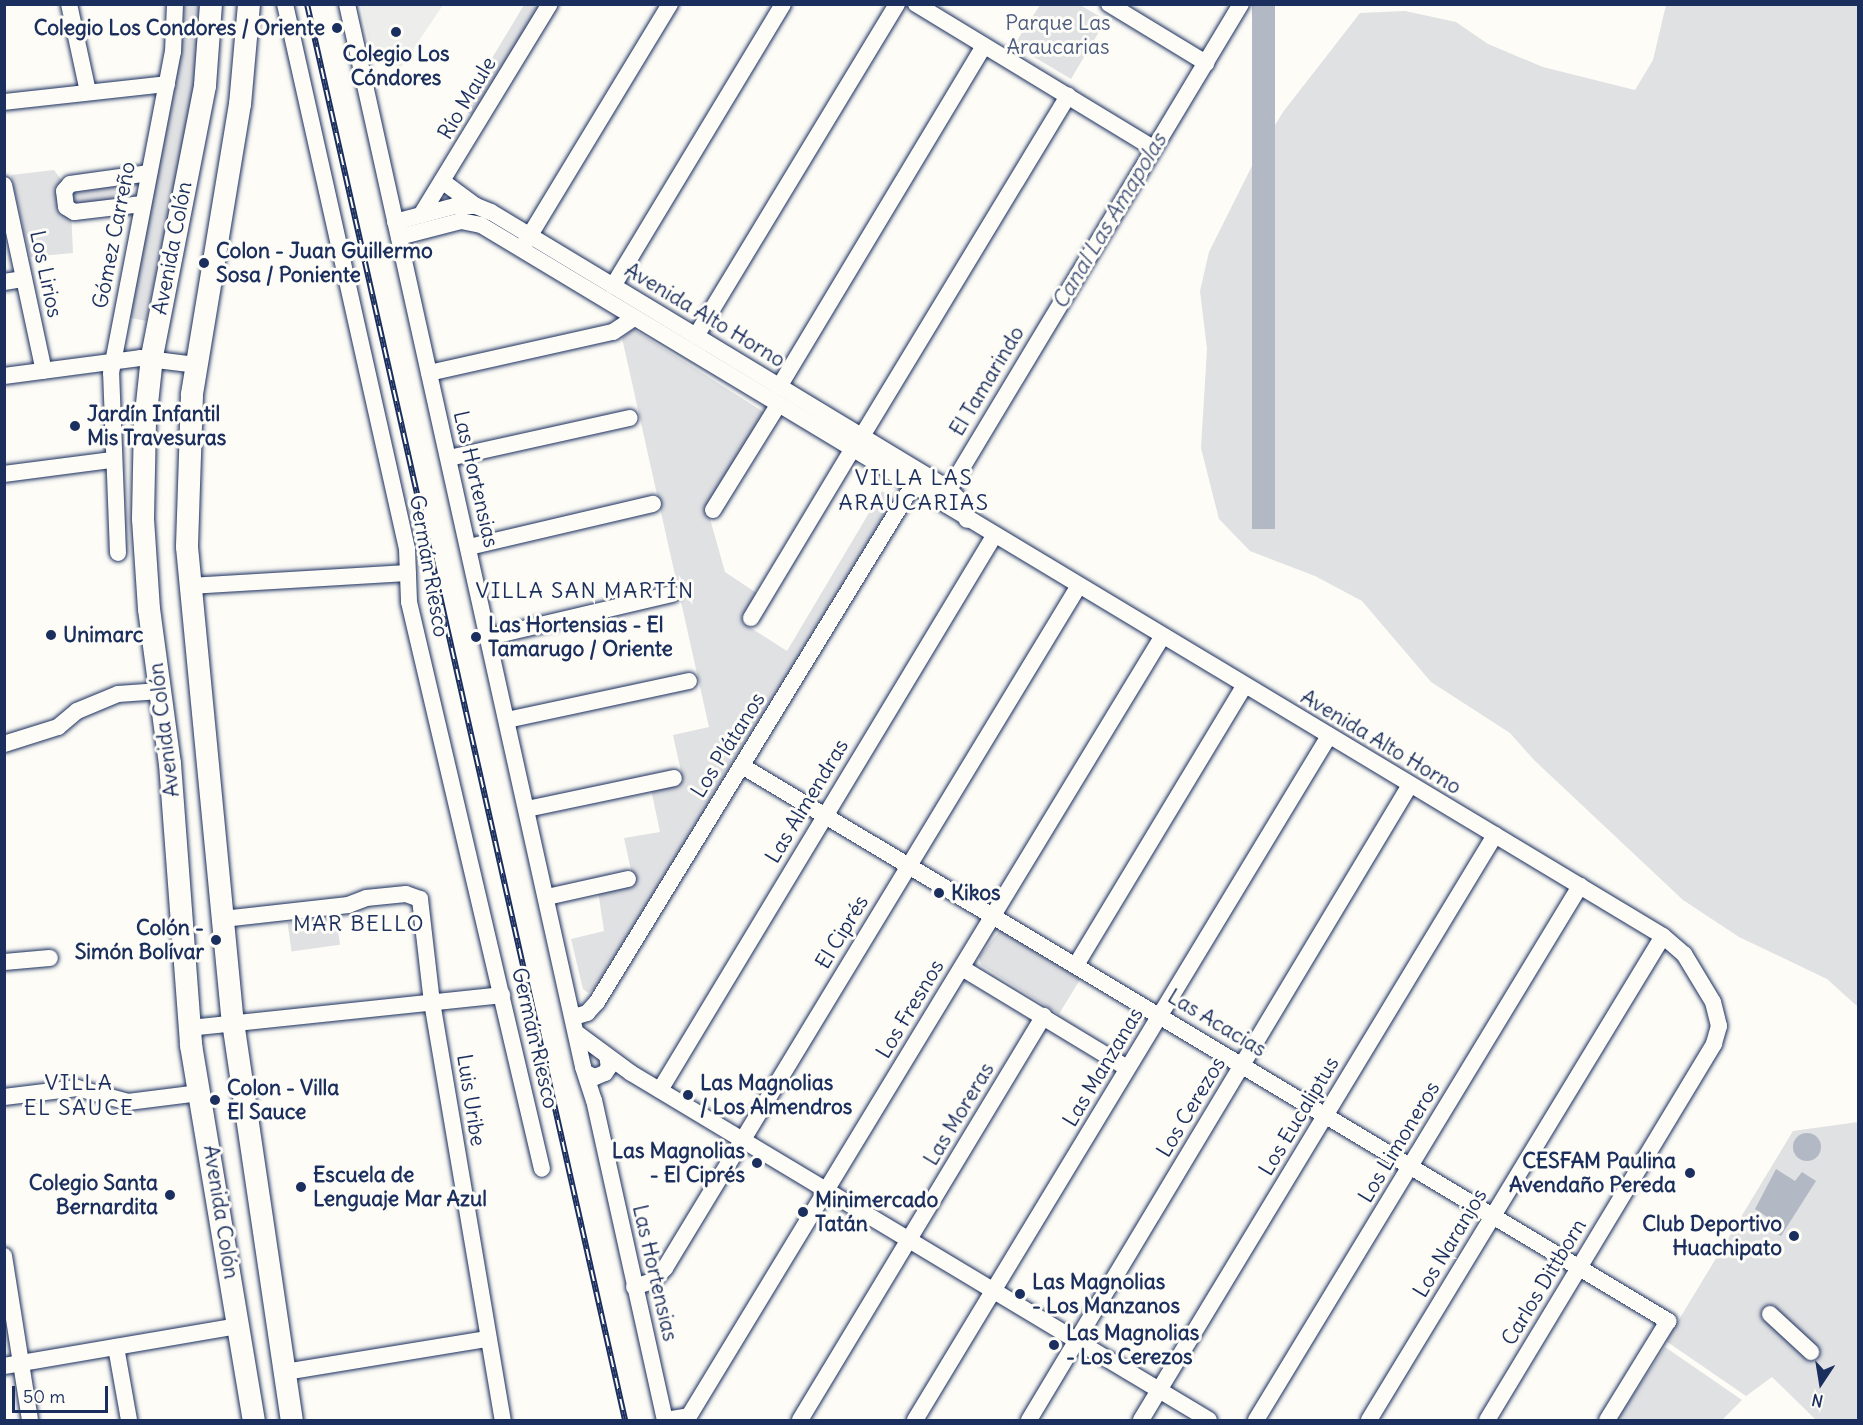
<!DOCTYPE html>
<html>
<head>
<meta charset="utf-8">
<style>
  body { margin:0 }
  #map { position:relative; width:1863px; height:1425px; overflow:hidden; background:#fdfcf7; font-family:Delius,sans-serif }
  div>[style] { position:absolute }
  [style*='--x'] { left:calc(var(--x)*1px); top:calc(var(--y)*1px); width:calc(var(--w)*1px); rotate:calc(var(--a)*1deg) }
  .built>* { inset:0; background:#edeeec }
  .green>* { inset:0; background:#e0e1e3; transform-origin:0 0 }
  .water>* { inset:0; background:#b3b8c5; transform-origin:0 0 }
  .round { border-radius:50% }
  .roads { filter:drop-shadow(0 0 2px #1b2f5e) drop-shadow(0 0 2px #1b2f5e) }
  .minor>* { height:16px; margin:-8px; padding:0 8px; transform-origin:8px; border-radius:8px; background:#fdfcf7 }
  .major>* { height:22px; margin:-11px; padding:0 11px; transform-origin:11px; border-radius:11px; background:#fdfcf7 }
  .rail>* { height:6px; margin-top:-3px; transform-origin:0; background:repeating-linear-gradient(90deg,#fdfcf7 0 11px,#1b2f5e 0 22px); box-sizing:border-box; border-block:2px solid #1b2f5e }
  .dots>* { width:16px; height:16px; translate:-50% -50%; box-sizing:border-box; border:3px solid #fdfcf7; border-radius:50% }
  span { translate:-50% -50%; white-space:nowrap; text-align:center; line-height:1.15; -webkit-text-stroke:6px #fdfcf7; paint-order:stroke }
  .park-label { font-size:21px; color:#4c5c7f }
  .poi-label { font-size:21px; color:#1b2f5e; font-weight:700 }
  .right { translate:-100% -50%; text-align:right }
  .left { translate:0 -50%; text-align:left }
  .street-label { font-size:21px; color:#1b2f5e }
  .water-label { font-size:22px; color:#49587d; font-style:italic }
  .neighbourhood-label { font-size:22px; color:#1b2f5e; letter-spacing:1.5px }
  .frame { position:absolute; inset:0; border:6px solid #1b2f5e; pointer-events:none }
  .north { position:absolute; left:1791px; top:1353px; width:60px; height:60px; -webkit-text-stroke:4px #fdfcf7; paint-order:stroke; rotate:192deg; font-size:16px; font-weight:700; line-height:24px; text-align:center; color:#1b2f5e }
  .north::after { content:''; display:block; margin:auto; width:21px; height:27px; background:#1b2f5e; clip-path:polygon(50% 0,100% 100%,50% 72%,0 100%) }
  .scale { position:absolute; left:12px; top:1386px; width:96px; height:27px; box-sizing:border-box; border:3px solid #1b2f5e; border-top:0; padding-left:8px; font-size:18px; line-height:21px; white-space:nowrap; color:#1b2f5e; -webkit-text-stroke:4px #fdfcf7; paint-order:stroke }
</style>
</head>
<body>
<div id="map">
  <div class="built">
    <div style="clip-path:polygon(361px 5px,361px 4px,443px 5px,400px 69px,373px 60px)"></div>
  </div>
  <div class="green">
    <div style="clip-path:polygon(184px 5px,204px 5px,200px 65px,146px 321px,127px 317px,169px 118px,181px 52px)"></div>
    <div style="clip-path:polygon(524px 5px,540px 5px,472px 115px,462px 108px)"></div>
    <div style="clip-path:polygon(1040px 5px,1080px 5px,1106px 20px,1071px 79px,1014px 45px)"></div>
    <div style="clip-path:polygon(1666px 5px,1858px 5px,1858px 1007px,1827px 979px,1739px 937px,1683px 900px,1534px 760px,1510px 733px,1431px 682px,1362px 601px,1315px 576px,1250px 551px,1219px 519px,1201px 448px,1207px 349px,1200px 291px,1209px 252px,1261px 148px,1283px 112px,1360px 13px,1405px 11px,1456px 22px,1488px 44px,1543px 67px,1635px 90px,1653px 60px)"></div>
    <div style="clip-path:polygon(54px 170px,69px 190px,133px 182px,130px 200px,71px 210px,73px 253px,30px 257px,11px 175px)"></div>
    <div style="clip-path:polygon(633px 329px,765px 413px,707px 508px,725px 572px,758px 594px,743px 623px,787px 651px,882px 491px,896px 500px,596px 988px,588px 993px,583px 989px,571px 939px,604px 931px,598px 891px,634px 884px,624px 838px,660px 832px,651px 789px,683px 781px,673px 735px,709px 727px,622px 338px)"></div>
    <div style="left:336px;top:916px;width:29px;height:49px;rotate:82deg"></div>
    <div style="clip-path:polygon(1001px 929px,1081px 978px,1059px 1014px,981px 965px,979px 957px)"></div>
    <div style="clip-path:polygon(1858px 1122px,1858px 1420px,1816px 1420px,1772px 1377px,1746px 1396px,1666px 1341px,1793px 1131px)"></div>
    <div style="clip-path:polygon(1665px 1347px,1742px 1400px,1722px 1420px,1617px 1420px)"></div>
  </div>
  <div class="water">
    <div style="left:1252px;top:5px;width:23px;height:524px"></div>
    <div class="round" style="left:1793px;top:1133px;width:28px;height:28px"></div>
    <div style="clip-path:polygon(1776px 1169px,1795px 1181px,1802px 1172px,1816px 1181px,1781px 1236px,1769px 1229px,1773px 1221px,1755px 1209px)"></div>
  </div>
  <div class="roads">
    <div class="minor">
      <div style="--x:69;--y:4;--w:90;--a:77.8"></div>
      <div style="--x:285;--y:4;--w:558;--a:77.38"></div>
      <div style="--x:407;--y:549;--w:53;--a:87.8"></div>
      <div style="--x:409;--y:602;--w:582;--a:76.8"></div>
      <div style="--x:347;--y:4;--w:1089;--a:77.48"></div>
      <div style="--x:583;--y:1067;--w:35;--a:72"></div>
      <div style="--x:594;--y:1100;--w:328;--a:77.5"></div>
      <div style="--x:916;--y:4;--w:277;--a:31.3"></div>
      <div style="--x:1109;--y:4;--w:114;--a:31.3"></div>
      <div style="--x:4;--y:102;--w:164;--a:-6.3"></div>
      <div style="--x:442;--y:181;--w:42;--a:36.3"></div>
      <div style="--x:4;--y:185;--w:190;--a:77.9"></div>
      <div style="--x:142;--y:204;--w:68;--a:173.3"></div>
      <div style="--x:74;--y:212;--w:9;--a:-148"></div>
      <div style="--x:66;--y:207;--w:16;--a:-97"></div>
      <div style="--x:64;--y:191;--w:9;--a:-49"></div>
      <div style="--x:70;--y:184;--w:80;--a:-7.9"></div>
      <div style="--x:421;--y:215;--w:247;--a:-58.6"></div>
      <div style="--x:395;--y:222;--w:62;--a:-14.9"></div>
      <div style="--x:455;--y:206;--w:21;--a:0"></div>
      <div style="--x:476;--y:206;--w:16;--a:22"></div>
      <div style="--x:491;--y:212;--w:535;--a:31.17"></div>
      <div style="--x:949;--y:489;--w:16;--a:47"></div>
      <div style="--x:960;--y:501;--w:20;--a:70"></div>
      <div style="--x:399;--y:237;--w:64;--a:-14.5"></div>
      <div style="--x:461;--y:221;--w:20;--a:11"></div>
      <div style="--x:481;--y:225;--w:1379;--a:31.03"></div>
      <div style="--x:1663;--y:936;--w:28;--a:41"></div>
      <div style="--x:1684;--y:954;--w:56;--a:58.9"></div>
      <div style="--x:1713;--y:1002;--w:25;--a:76"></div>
      <div style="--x:1719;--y:1026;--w:19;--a:106"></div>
      <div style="--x:1714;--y:1044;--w:439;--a:121.1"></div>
      <div style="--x:524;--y:245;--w:282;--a:-58.8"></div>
      <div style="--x:4;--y:282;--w:20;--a:-9"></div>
      <div style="--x:613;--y:286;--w:329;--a:-58.9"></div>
      <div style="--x:696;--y:336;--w:388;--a:-58.8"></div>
      <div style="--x:429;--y:373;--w:189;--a:-12.6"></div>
      <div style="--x:613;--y:332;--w:25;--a:-34"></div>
      <div style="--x:4;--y:376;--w:137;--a:-7.5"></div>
      <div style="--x:140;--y:358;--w:56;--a:7.1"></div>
      <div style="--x:779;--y:387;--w:398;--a:-59"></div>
      <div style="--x:862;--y:436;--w:398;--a:-58.8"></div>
      <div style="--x:449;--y:458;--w:185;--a:-12.5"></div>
      <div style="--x:4;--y:474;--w:109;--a:-7.4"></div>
      <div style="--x:944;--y:498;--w:576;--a:-58.99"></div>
      <div style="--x:713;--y:510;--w:123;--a:-58.2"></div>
      <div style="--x:469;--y:547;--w:189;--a:-13.2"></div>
      <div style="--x:118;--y:553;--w:180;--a:-92.2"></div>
      <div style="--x:111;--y:373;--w:327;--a:-79.1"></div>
      <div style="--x:173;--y:52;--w:48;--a:-87.6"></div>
      <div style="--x:189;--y:586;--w:219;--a:-3.4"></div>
      <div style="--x:751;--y:618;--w:196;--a:-59"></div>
      <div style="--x:489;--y:637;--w:188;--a:-13.2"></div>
      <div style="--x:507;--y:720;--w:186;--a:-12.1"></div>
      <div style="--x:4;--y:744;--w:57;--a:-17.5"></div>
      <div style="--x:58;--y:727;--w:25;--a:-40"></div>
      <div style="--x:77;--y:711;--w:44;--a:-22.5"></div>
      <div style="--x:118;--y:694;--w:42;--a:-4.1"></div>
      <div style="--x:742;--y:766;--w:1080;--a:30.94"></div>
      <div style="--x:1668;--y:1321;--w:116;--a:121.6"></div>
      <div style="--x:527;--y:809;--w:150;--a:-11.9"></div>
      <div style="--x:547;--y:897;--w:83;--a:-12.5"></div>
      <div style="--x:223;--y:919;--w:126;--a:-6.4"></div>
      <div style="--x:348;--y:905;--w:19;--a:-21"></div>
      <div style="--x:366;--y:898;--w:40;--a:-5.7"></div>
      <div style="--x:406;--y:894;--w:15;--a:20"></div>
      <div style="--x:420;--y:899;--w:104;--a:83.4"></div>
      <div style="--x:432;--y:1002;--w:424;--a:80.4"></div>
      <div style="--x:4;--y:962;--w:46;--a:-5"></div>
      <div style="--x:1076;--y:965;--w:326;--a:-58.9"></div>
      <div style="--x:962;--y:968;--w:193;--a:31.2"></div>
      <div style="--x:574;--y:1017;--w:14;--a:-17"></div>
      <div style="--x:587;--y:1013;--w:15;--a:-48"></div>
      <div style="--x:597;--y:1002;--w:604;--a:-58.55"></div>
      <div style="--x:189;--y:1028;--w:315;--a:-6"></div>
      <div style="--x:578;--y:1034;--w:66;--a:36.3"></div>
      <div style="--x:631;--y:1073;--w:674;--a:30.98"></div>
      <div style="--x:586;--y:1073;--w:10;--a:24"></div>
      <div style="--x:595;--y:1077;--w:11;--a:-22"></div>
      <div style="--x:605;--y:1073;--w:7;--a:-56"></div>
      <div style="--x:609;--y:1067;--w:11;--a:-100"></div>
      <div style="--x:660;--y:1090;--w:647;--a:-58.91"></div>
      <div style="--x:4;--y:1097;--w:74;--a:-7"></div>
      <div style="--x:77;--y:1088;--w:53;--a:15.4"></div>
      <div style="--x:128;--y:1102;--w:72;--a:-7.2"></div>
      <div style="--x:4;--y:1256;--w:166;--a:81"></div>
      <div style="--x:634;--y:1287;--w:20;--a:-18"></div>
      <div style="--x:653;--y:1281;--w:18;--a:-47"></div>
      <div style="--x:665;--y:1268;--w:796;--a:-58.76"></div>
      <div style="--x:1770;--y:1314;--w:56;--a:42.8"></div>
      <div style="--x:116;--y:1347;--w:74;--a:79.9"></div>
      <div style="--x:4;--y:1366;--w:238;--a:-9.7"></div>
      <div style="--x:285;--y:1372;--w:205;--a:-9.3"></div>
      <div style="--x:666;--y:1420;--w:23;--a:-10"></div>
      <div style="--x:689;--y:1416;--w:911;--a:-58.73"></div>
      <div style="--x:800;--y:1420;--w:472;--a:-58.9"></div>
      <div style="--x:915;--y:1420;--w:800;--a:-58.82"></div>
      <div style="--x:1029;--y:1420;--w:741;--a:-59.04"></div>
      <div style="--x:1141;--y:1420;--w:684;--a:-58.82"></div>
      <div style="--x:1256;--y:1420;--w:625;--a:-58.75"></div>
      <div style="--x:1369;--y:1420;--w:566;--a:-58.72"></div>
    </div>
    <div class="major">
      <div style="--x:211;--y:4;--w:82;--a:94.2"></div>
      <div style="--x:205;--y:86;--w:276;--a:101.1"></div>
      <div style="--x:152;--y:357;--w:65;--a:96.1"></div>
      <div style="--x:145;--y:422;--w:97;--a:91.2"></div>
      <div style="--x:143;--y:519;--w:90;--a:86.2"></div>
      <div style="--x:149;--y:609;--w:156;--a:82.3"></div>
      <div style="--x:170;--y:764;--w:282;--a:85.7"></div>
      <div style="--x:191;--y:1045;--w:380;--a:80.5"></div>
      <div style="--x:249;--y:4;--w:100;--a:95.1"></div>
      <div style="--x:240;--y:104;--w:295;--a:99.4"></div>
      <div style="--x:192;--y:395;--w:152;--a:91.9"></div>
      <div style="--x:187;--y:547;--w:477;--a:84.5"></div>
      <div style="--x:233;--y:1022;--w:402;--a:81.6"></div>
    </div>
  </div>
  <div class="rail">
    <div style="--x:307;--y:4;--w:1451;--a:77.34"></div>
  </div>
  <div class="dots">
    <div style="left:337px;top:28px;background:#1b2f5e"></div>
    <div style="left:396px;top:32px;background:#1b2f5e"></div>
    <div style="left:204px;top:263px;background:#1b2f5e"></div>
    <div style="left:75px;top:426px;background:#1b2f5e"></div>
    <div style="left:51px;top:635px;background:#1b2f5e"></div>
    <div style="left:476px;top:637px;background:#1b2f5e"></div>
    <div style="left:939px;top:893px;background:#1b2f5e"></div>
    <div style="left:216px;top:940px;background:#1b2f5e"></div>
    <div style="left:688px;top:1095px;background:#1b2f5e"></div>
    <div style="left:215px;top:1100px;background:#1b2f5e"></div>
    <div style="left:757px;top:1163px;background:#1b2f5e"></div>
    <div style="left:1690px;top:1173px;background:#1b2f5e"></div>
    <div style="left:301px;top:1187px;background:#1b2f5e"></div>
    <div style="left:170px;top:1195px;background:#1b2f5e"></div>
    <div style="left:803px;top:1212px;background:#1b2f5e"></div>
    <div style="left:1794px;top:1236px;background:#1b2f5e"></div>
    <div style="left:1020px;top:1294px;background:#1b2f5e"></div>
    <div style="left:1054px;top:1345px;background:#1b2f5e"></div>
  </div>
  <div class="park-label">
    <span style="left:1058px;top:35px">Parque Las<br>Araucarias</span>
  </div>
  <div class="poi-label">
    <span class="right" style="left:325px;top:28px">Colegio Los Condores / Oriente</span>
    <span style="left:396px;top:66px">Colegio Los<br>Cóndores</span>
    <span class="left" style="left:216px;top:263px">Colon - Juan Guillermo<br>Sosa / Poniente</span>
    <span class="left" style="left:87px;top:426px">Jardín Infantil<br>Mis Travesuras</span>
    <span class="left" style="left:488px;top:637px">Las Hortensias - El<br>Tamarugo / Oriente</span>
    <span class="left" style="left:63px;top:635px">Unimarc</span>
    <span class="left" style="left:951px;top:893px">Kikos</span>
    <span class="right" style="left:204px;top:940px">Colón -<br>Simón Bolívar</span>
    <span class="left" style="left:700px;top:1095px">Las Magnolias<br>/ Los Almendros</span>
    <span class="left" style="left:227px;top:1100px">Colon - Villa<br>El Sauce</span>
    <span class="right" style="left:745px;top:1163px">Las Magnolias<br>- El Ciprés</span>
    <span class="right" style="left:1676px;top:1173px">CESFAM Paulina<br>Avendaño Pereda</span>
    <span class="left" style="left:313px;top:1187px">Escuela de<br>Lenguaje Mar Azul</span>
    <span class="right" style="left:158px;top:1195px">Colegio Santa<br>Bernardita</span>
    <span class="left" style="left:815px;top:1212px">Minimercado<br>Tatán</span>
    <span class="right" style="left:1782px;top:1236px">Club Deportivo<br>Huachipato</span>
    <span class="left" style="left:1032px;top:1294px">Las Magnolias<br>- Los Manzanos</span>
    <span class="left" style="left:1066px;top:1345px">Las Magnolias<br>- Los Cerezos</span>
  </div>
  <div class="street-label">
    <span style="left:467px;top:98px;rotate:-59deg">Río Maule</span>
    <span style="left:114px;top:235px;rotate:-79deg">Gómez Carreño</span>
    <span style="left:172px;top:248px;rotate:-79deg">Avenida Colón</span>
    <span style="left:46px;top:274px;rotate:78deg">Los Lirios</span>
    <span style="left:705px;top:315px;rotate:31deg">Avenida Alto Horno</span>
    <span style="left:987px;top:381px;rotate:-59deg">El Tamarindo</span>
    <span style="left:476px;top:479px;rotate:77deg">Las Hortensias</span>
    <span style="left:429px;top:566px;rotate:80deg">Germán Riesco</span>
    <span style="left:164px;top:730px;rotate:-97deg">Avenida Colón</span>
    <span style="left:1381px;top:742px;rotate:31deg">Avenida Alto Horno</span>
    <span style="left:728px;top:745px;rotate:-58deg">Los Plátanos</span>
    <span style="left:807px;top:801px;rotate:-59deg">Las Almendras</span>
    <span style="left:842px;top:932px;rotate:-59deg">El Ciprés</span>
    <span style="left:910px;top:1009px;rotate:-59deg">Los Fresnos</span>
    <span style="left:1217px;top:1023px;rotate:31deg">Las Acacias</span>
    <span style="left:535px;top:1038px;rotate:77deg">Germán Riesco</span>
    <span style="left:1103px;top:1067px;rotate:-59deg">Las Manzanas</span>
    <span style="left:471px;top:1100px;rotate:81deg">Luis Uribe</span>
    <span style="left:1191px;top:1107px;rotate:-59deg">Los Cerezos</span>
    <span style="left:959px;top:1114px;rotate:-59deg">Las Moreras</span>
    <span style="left:1299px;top:1116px;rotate:-59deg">Los Eucaliptus</span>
    <span style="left:1399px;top:1142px;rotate:-59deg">Los Limoneros</span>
    <span style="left:221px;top:1212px;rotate:81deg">Avenida Colón</span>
    <span style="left:1450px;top:1243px;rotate:-59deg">Los Naranjos</span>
    <span style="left:655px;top:1273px;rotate:77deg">Las Hortensias</span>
    <span style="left:1544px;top:1282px;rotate:-59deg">Carlos Dittborn</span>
  </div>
  <div class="water-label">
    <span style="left:1109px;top:221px;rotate:-59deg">Canal Las Amapolas</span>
  </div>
  <div class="neighbourhood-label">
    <span style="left:914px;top:490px">VILLA LAS<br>ARAUCARIAS</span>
    <span style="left:585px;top:591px">VILLA SAN MARTÍN</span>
    <span style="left:359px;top:924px">MAR BELLO</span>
    <span style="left:79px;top:1095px">VILLA<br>EL SAUCE</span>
  </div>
  <div class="frame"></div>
  <div class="north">N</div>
  <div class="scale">50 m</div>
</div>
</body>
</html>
